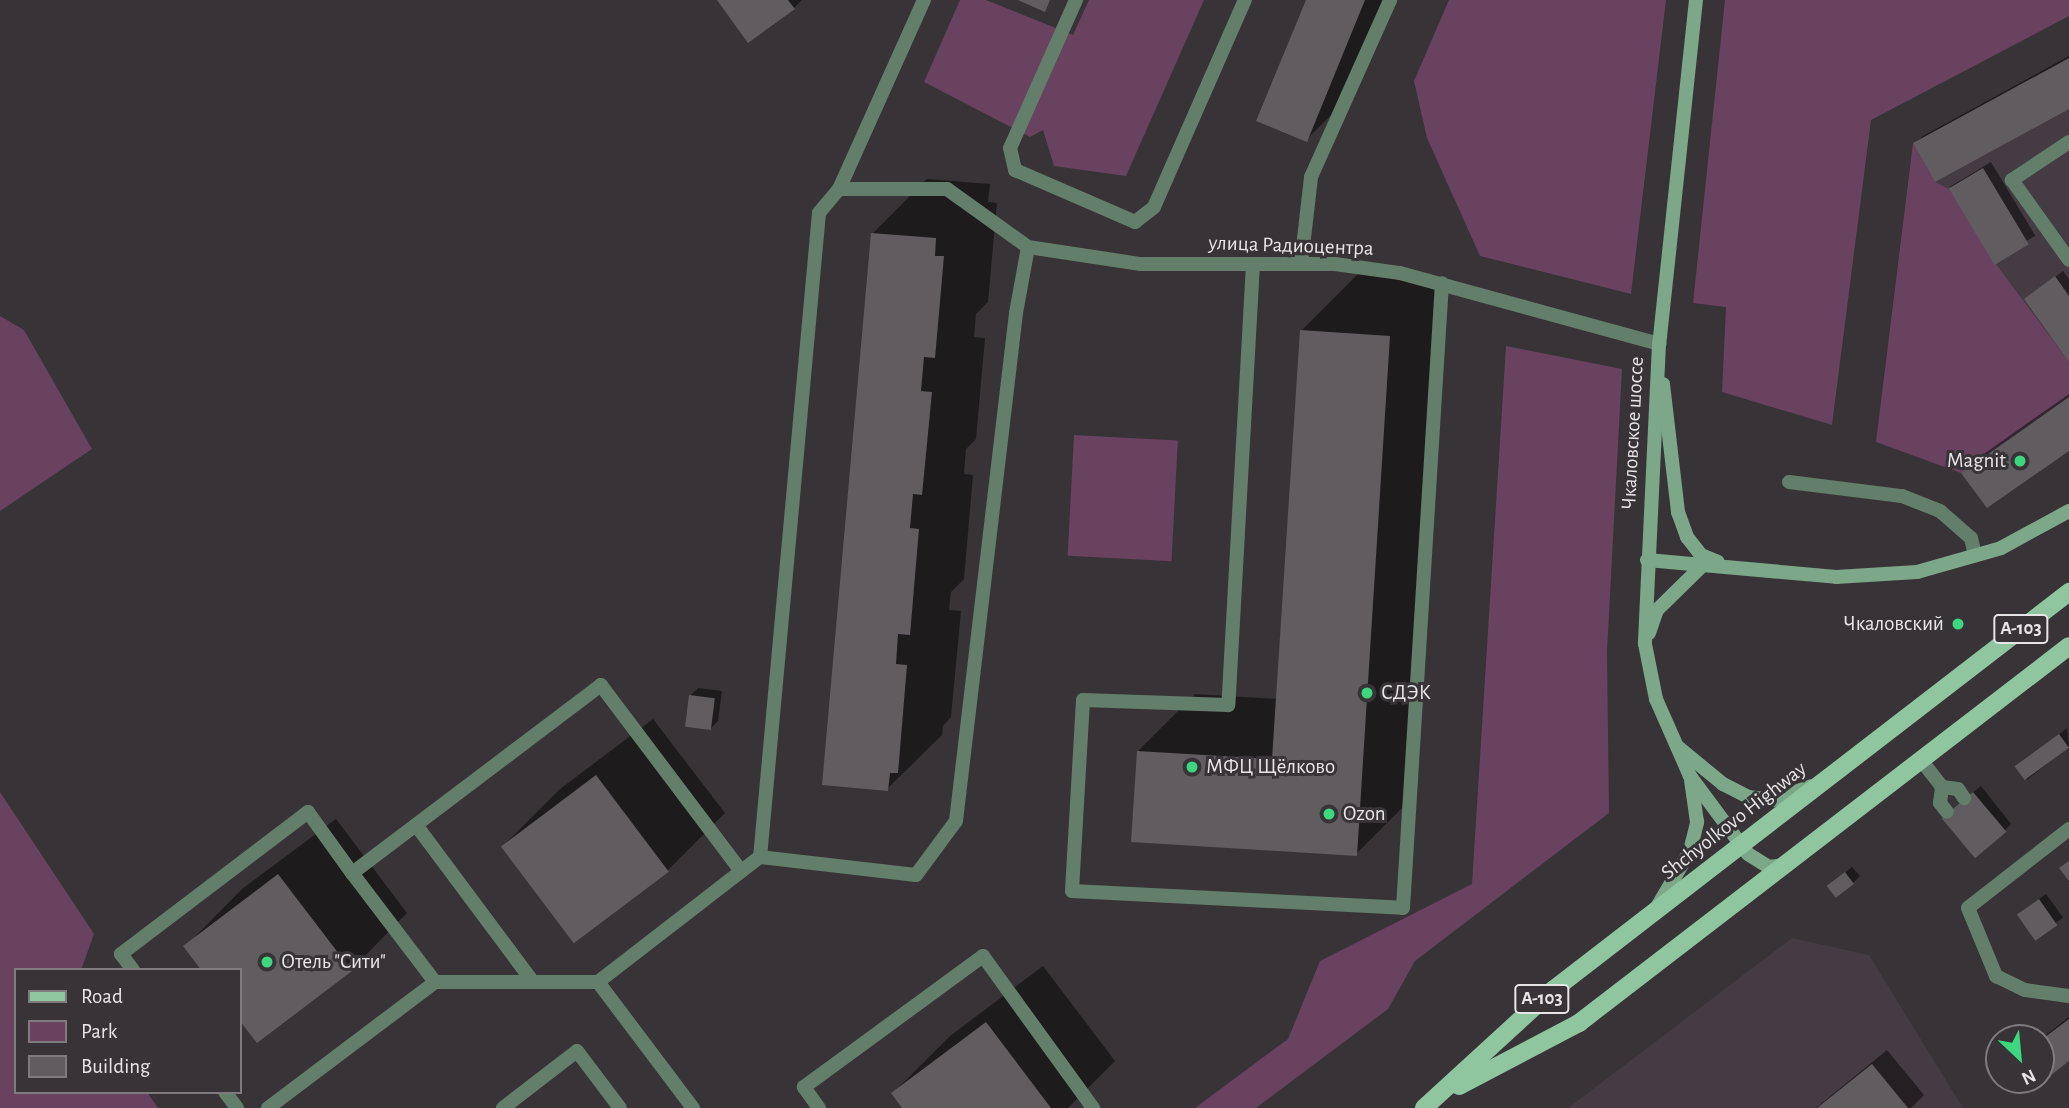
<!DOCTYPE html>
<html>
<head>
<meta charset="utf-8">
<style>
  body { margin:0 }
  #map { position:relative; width:2069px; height:1108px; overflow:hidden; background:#373336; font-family:"Alegreya Sans",sans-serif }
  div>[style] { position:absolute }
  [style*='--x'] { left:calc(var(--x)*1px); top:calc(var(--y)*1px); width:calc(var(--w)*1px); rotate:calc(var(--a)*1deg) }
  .built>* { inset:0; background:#453b42 }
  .green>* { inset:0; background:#68425f; transform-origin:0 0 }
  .shadow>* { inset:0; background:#0007; transform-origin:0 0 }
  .building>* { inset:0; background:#615c60; transform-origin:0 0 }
  .lane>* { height:14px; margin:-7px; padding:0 7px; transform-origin:7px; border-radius:7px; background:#637e6a }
  .street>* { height:14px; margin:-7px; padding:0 7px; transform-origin:7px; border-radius:7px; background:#637e6a }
  .secondary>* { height:14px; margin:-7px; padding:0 7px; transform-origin:7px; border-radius:7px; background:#7ca788 }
  .primary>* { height:18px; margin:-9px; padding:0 9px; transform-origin:9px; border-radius:9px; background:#8fc69f }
  .dots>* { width:19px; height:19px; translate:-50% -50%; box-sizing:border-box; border:4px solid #373336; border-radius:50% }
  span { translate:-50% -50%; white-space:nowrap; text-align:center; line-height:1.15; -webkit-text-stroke:6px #373336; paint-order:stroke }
  .shield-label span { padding:2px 5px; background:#373336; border:2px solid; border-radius:5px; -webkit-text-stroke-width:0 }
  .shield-label { font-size:19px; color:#e8e5e7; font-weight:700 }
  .street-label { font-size:21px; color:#e8e5e7 }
  .poi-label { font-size:21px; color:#e8e5e7 }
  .right { translate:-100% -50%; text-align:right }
  .left { translate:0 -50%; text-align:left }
  .legend { position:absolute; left:14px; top:968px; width:228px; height:126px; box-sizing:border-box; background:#373336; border:2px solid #7e7a7d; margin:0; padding:9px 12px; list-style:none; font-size:21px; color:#e8e5e7 }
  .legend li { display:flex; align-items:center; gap:14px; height:35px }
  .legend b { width:35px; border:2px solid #7e7a7d }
  .north { position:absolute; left:1985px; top:1024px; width:70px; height:70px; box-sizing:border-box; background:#373336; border:2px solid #7e7a7d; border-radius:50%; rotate:154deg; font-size:19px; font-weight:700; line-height:28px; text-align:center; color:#e8e5e7 }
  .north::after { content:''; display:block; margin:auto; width:24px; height:32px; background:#3cd77e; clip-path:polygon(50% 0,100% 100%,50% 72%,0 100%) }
</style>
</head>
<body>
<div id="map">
  <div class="built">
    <div style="clip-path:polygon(2069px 58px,2069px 362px,1935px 182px,1913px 143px)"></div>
    <div style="clip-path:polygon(1792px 938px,1869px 955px,1963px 1108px,1568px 1108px)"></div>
  </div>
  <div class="green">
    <div style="clip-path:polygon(960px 0,986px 0,1073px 35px,1089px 0,1204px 0,1126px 176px,1054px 166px,1043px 130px,1030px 137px,924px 82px)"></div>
    <div style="clip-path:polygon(1449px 0,1666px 0,1631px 294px,1480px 256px,1427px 138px,1414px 81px)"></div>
    <div style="clip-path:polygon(1725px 0,2069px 0,2069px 16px,1871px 120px,1832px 425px,1722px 392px,1726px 307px,1693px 303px)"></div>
    <div style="clip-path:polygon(1913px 143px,1935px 182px,1949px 189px,1996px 264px,2069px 362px,2069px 397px,1961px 473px,1876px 442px)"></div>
    <div style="clip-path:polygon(0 316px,24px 330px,92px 449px,0 511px)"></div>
    <div style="clip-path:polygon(1506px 346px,1622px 369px,1607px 652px,1609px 813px,1415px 961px,1388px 1009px,1256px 1108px,1195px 1108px,1288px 1039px,1320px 961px,1472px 884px)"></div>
    <div style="left:1074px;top:435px;width:104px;height:121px;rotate:3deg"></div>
    <div style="clip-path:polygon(0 792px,94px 934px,81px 970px,16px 970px,16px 1092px,147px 1092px,158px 1108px,0 1108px)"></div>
  </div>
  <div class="shadow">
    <div style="clip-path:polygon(719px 0,802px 0,794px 8px)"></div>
    <div style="clip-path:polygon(1308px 0,1392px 0,1355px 91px,1307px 139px)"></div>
    <div style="clip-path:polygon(2069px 56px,2069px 107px,1916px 143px,1923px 136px)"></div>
    <div style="left:1991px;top:162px;width:86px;height:48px;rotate:59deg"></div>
    <div style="clip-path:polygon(927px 179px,990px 184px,988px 202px,997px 203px,988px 302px,976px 314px,974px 337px,985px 338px,976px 439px,966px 449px,964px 474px,973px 475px,964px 579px,951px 592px,949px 610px,961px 611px,951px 717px,943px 726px,942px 735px,887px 789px,873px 233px)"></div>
    <div style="clip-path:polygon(2063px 271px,2069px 279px,2069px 359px,2026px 299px)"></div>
    <div style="clip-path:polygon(1358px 274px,1446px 279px,1413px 797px,1356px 854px,1138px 751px,1195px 694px,1278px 699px,1301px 331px)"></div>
    <div style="clip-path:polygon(2069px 394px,2069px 449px,1963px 473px,1978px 458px)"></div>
    <div style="clip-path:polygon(698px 688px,722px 691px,718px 721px,711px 728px,691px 695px)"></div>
    <div style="clip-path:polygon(653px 719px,725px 813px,668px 870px,574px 941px,503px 846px,560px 789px)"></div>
    <div style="clip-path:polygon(2067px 728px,2069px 746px,2027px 780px,2025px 762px)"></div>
    <div style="clip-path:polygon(1981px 786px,2011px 824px,2004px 831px,1950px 811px)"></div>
    <div style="clip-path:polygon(336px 819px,407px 913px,351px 970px,257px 1041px,240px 1018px,240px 970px,186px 946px,242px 889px)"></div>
    <div style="clip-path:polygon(1852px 867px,1860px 876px,1853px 883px,1837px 879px)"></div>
    <div style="left:2046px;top:894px;width:29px;height:33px;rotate:54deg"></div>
    <div style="clip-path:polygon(1043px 966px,1115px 1061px,1068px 1108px,904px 1108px,893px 1093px,950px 1036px)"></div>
    <div style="clip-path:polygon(2069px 1017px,2069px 1058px,2041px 1069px,2041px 1039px)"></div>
    <div style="clip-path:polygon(1887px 1050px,1924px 1095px,1911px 1108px,1816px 1108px)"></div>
  </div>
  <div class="building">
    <div style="clip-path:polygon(717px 0,788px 0,795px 9px,748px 43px)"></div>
    <div style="clip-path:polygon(1018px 0,1050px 0,1045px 12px)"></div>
    <div style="clip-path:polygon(1306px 0,1365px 0,1307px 142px,1256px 121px)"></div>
    <div style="clip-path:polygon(2069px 58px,2069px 109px,1935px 182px,1913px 143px)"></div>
    <div style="left:1983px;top:168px;width:89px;height:40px;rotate:59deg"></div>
    <div style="clip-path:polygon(871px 233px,936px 238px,935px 256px,944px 256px,935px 358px,924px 357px,921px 391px,932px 392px,922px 495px,913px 494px,910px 528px,919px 529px,910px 635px,898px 634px,896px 664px,907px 665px,898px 773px,890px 773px,888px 791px,822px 785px)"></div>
    <div style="clip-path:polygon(2055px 276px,2069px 296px,2069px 362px,2024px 299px)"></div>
    <div style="clip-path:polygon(1300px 330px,1390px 336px,1357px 856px,1131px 842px,1137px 751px,1272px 759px)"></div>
    <div style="clip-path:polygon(2069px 397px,2069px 451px,1987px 508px,1961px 473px)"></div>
    <div style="left:689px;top:695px;width:26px;height:32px;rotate:7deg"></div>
    <div style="left:2059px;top:734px;width:17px;height:55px;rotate:54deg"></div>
    <div style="left:596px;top:775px;width:121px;height:119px;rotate:53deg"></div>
    <div style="left:1973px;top:792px;width:52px;height:41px;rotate:50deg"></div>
    <div style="clip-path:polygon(2069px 861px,2069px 881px,2059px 868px)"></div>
    <div style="left:1845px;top:872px;width:15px;height:23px;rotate:53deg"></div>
    <div style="clip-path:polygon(278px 874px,352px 971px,257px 1043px,240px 1021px,240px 970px,201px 970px,183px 946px)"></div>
    <div style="left:2039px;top:899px;width:32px;height:27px;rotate:55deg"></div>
    <div style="clip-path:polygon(2069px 1019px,2069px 1061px,2046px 1079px,2041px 1072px,2041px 1040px)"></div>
    <div style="clip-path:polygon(986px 1022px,1051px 1108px,902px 1108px,891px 1093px)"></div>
    <div style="clip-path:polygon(1872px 1064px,1908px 1108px,1817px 1108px)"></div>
  </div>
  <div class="lane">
    <div style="--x:1076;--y:0;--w:162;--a:114"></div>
    <div style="--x:1010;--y:148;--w:23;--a:77"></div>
    <div style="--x:1015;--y:170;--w:131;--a:23.4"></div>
    <div style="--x:1135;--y:222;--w:24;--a:-38"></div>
    <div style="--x:1154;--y:207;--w:226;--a:-66.3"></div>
    <div style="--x:2069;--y:142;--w:69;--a:146.3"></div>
    <div style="--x:2012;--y:180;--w:98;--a:54.5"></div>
    <div style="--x:839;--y:189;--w:31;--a:130"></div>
    <div style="--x:819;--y:213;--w:647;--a:95.23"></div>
    <div style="--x:760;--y:857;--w:157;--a:6.6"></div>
    <div style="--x:916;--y:875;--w:67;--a:-53.5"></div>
    <div style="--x:956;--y:821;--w:512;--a:-83.26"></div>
    <div style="--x:1016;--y:313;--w:67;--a:-79.7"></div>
    <div style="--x:1253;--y:264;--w:442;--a:93.2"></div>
    <div style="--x:1228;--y:705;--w:145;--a:-178"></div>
    <div style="--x:1083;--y:700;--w:191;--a:93.3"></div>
    <div style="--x:1072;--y:891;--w:331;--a:2.9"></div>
    <div style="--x:1403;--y:908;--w:626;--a:-86.43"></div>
    <div style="--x:1301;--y:264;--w:88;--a:-83.4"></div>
    <div style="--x:1311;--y:177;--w:194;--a:-65.9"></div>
    <div style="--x:1789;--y:482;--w:114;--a:7.1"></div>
    <div style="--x:1902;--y:496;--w:41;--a:21.5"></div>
    <div style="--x:1940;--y:511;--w:41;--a:41.1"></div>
    <div style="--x:1971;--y:538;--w:18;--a:77"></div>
    <div style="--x:1921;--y:760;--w:34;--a:52"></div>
    <div style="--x:1942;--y:787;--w:16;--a:97"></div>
    <div style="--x:1940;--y:803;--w:11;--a:52"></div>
    <div style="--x:1942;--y:787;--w:16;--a:7"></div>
    <div style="--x:1958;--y:789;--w:11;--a:56"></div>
    <div style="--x:416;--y:825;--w:196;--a:53.3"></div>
    <div style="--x:2069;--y:829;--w:128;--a:142"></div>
    <div style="--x:1968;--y:908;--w:74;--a:67.6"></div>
    <div style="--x:1996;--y:976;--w:32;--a:26"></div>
    <div style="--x:2025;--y:990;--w:44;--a:7.8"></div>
    <div style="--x:741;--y:871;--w:233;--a:-127"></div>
    <div style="--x:601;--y:685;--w:312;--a:142.9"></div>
    <div style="--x:352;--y:873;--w:137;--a:52.7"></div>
    <div style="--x:435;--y:982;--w:163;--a:0"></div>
    <div style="--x:598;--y:982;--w:205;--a:-37.7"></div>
    <div style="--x:133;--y:970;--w:20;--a:-127"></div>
    <div style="--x:121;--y:954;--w:235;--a:-37.2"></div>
    <div style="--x:308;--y:812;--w:75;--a:54.2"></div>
    <div style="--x:598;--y:982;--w:158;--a:53"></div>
    <div style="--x:225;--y:1092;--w:20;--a:53"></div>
    <div style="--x:268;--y:1108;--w:209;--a:-37"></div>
    <div style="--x:503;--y:1108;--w:93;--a:-37.6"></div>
    <div style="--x:577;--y:1051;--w:71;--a:53"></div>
    <div style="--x:819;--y:1108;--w:26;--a:-126"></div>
    <div style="--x:804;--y:1087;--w:222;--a:-36.2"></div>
    <div style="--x:983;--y:956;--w:188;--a:54.1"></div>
  </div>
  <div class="street">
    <div style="--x:924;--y:0;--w:207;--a:114.2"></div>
    <div style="--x:839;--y:189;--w:108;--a:0"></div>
    <div style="--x:947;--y:189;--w:100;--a:35.6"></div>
    <div style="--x:1028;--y:247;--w:114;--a:8.6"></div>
    <div style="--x:1141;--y:264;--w:194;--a:0"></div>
    <div style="--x:1335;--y:264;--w:66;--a:7.9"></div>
    <div style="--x:1400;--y:273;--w:269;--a:15.3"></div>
  </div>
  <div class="secondary">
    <div style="--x:1696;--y:0;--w:346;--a:96.1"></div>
    <div style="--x:1659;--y:344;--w:300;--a:92.7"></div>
    <div style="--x:1645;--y:644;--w:56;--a:78.7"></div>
    <div style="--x:1656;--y:699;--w:84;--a:66.2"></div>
    <div style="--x:1690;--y:776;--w:97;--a:53.4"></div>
    <div style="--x:1748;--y:854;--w:25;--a:32"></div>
    <div style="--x:1769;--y:867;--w:16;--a:-7"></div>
    <div style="--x:1663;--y:384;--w:129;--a:83.3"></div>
    <div style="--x:1678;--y:512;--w:27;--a:70"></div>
    <div style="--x:1687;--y:537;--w:23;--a:52"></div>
    <div style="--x:1701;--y:555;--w:18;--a:22"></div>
    <div style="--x:1647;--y:560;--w:190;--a:5.1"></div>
    <div style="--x:1836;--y:577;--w:81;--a:-3.5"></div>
    <div style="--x:1917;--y:572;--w:87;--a:-15.9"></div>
    <div style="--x:2001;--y:548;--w:77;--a:-28.6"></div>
    <div style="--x:1649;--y:633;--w:24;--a:-71"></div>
    <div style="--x:1657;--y:610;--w:64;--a:-44.4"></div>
    <div style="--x:1679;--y:748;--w:57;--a:39.3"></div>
    <div style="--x:1723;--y:784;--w:28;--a:27"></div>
    <div style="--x:1748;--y:797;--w:25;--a:7"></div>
    <div style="--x:1773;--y:800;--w:41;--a:-19.7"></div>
    <div style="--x:1657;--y:907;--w:65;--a:-59.5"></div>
    <div style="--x:1690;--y:851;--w:30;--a:-76"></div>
    <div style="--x:1697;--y:822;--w:42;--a:-98.1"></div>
  </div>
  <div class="primary">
    <div style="--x:1459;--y:1086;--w:136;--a:-27.7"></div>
    <div style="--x:1579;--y:1023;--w:618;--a:-37.57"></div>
    <div style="--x:1424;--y:1108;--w:175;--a:-42.5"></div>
    <div style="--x:1553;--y:990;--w:652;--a:-37.64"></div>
  </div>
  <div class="dots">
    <div style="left:2020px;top:461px;background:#3cd77e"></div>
    <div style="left:1958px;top:624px;background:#3cd77e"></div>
    <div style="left:1367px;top:693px;background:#3cd77e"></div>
    <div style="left:1192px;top:767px;background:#3cd77e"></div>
    <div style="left:1329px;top:814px;background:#3cd77e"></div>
    <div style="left:267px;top:962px;background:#3cd77e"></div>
  </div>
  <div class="shield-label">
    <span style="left:2021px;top:629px">А-103</span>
    <span style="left:1542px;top:999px">А-103</span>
  </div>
  <div class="street-label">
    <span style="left:1291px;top:246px;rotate:2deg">улица Радиоцентра</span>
    <span style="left:1633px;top:433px;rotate:-87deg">Чкаловское шоссе</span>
    <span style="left:1734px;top:821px;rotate:-38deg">Shchyolkovo Highway</span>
  </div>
  <div class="poi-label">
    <span class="right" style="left:2006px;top:461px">Magnit</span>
    <span class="right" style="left:1944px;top:624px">Чкаловский</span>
    <span class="left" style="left:1381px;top:693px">СДЭК</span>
    <span class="left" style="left:1206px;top:767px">МФЦ Щёлково</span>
    <span class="left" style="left:1343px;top:814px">Ozon</span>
    <span class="left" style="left:281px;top:962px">Отель "Сити"</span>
  </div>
  <ul class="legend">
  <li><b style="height:9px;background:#8fc69f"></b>Road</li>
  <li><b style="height:19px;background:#68425f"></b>Park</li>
  <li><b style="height:19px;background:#615c60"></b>Building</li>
  </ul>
  <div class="north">N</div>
</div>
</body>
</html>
